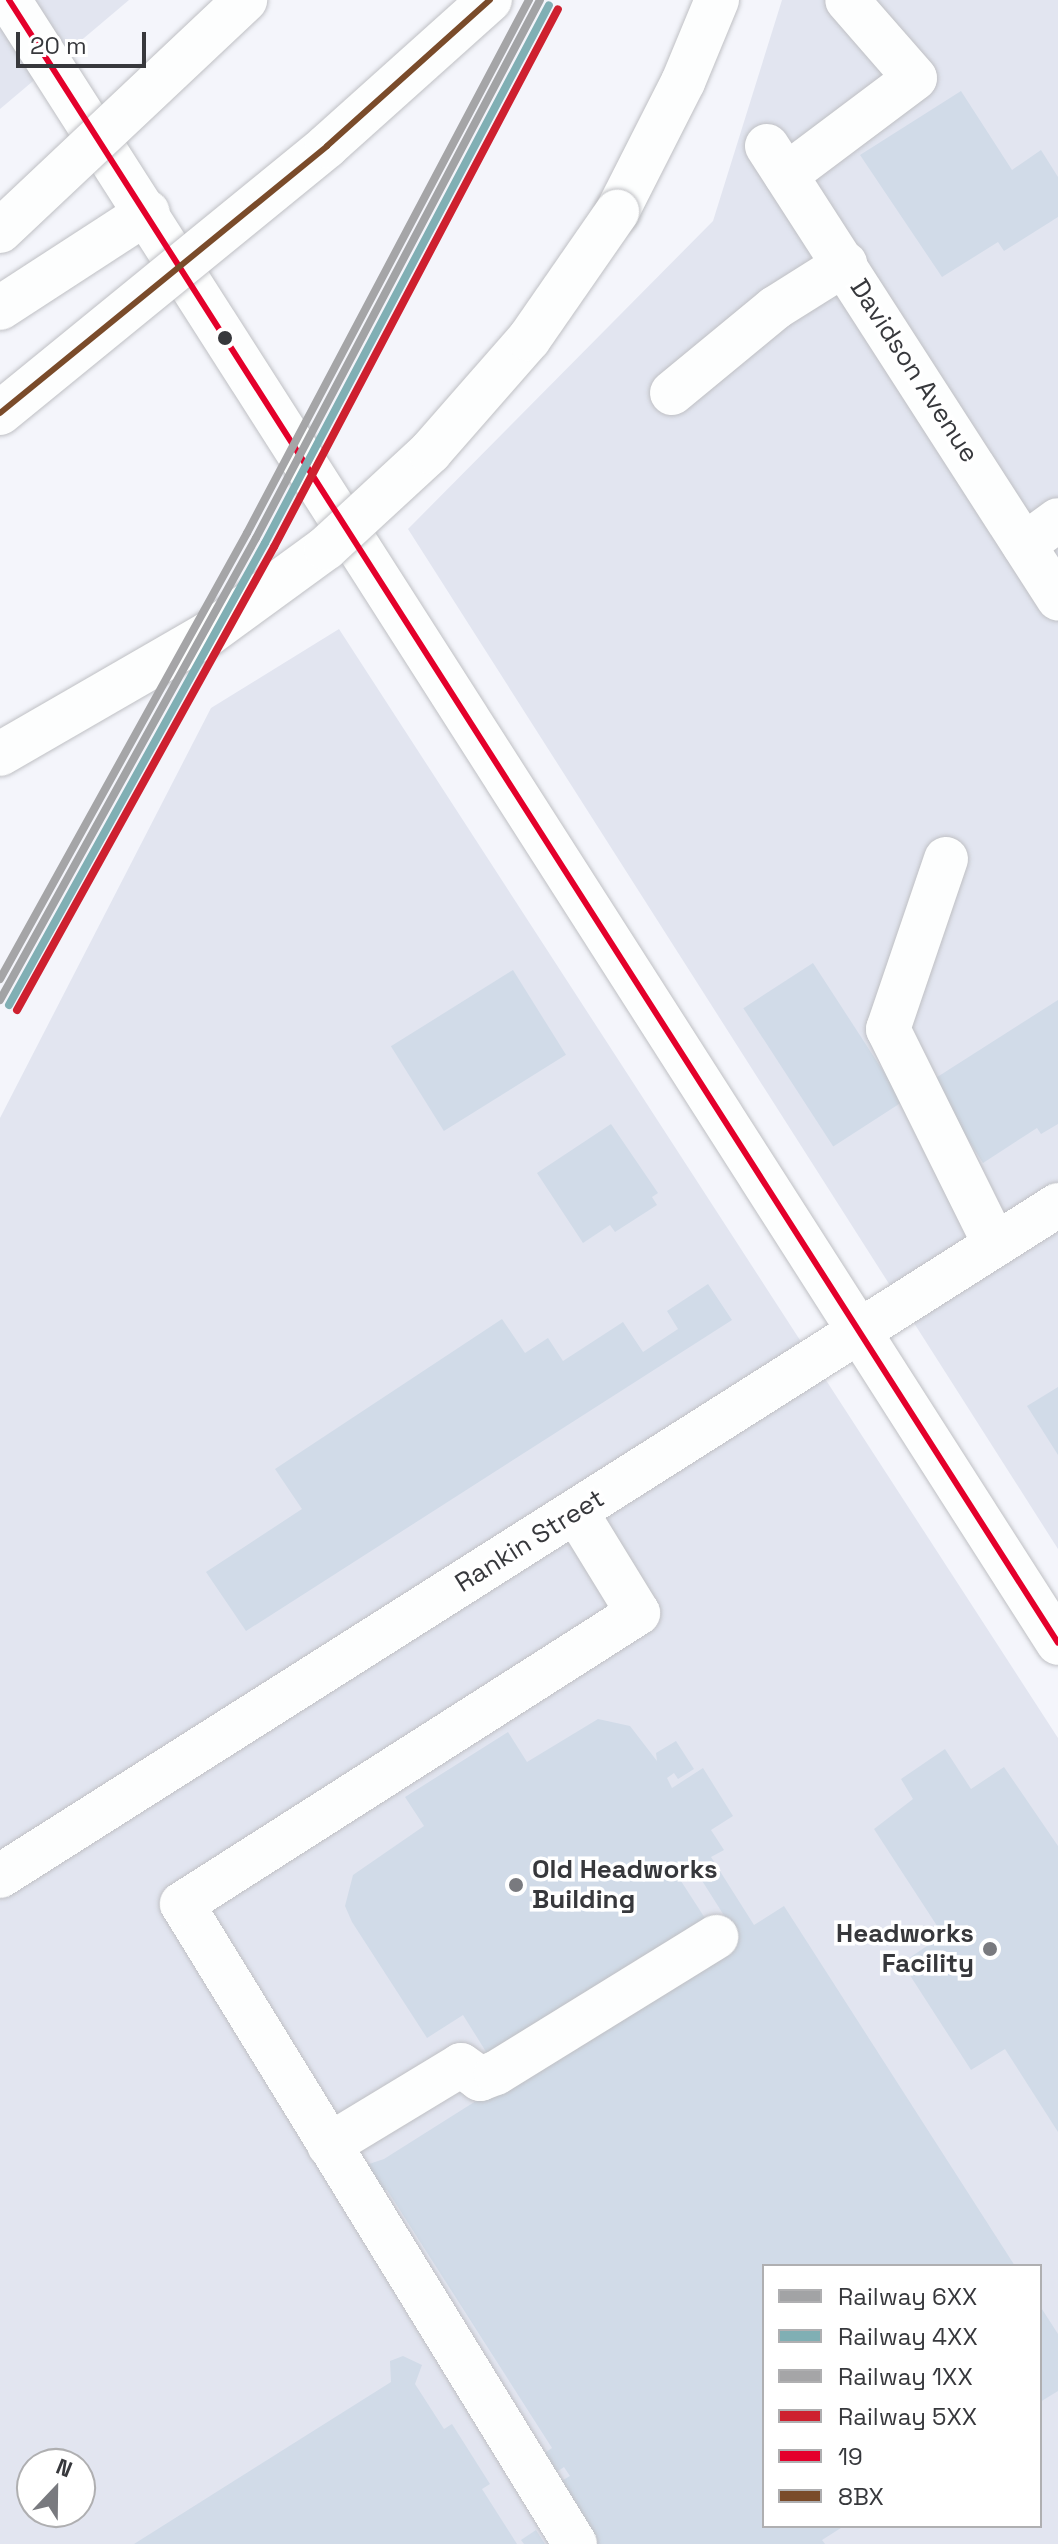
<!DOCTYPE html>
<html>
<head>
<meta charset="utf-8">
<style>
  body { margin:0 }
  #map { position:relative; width:1058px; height:2544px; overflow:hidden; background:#f4f5fb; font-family:"Space Grotesk",sans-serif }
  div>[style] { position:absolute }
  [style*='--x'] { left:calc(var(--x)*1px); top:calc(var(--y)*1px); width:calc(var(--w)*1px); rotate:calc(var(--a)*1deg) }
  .built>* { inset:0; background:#e2e5f0 }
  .building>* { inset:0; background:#d1dbe8; transform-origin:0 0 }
  .roads { filter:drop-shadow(0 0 2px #bfc0c4) drop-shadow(0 0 2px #bfc0c4) }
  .minor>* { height:44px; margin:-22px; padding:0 22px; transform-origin:22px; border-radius:22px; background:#fdfefe }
  .major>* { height:44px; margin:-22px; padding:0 22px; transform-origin:22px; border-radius:22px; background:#fdfefe }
  .highway>* { height:44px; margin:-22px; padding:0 22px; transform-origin:22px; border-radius:22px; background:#fdfefe }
  .bridges { filter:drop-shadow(0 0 2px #bfc0c4) drop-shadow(0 0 2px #bfc0c4) }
  .highway-bridge>* { height:44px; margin:-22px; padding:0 22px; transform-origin:22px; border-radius:22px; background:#fdfefe }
  .bus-1>* { height:6px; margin:-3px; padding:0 3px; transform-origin:3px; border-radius:3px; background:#e4002b }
  .bus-2>* { height:6px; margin:-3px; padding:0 3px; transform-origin:3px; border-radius:3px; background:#7a4b2a }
  .rail-1>* { height:8px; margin:-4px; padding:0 4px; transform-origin:4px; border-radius:4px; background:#a2a3a5 }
  .rail-2>* { height:8px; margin:-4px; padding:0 4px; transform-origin:4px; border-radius:4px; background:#80afb4 }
  .rail-3>* { height:8px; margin:-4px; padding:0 4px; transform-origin:4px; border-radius:4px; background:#a5a5a7 }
  .rail-4>* { height:8px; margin:-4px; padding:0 4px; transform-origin:4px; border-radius:4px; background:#ce202f }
  .dots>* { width:22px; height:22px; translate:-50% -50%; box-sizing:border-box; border:4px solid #fff; border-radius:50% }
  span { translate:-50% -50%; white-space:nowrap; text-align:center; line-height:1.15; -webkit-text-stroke:7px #fff; paint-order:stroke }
  .street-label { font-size:26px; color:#37383c }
  .poi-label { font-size:26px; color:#37383c; font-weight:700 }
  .left { translate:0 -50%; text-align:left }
  .right { translate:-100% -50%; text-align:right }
  .legend { position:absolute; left:762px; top:2264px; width:280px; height:264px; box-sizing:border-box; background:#fff; border:2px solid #afafb1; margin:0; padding:10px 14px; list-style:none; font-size:24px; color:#37383c }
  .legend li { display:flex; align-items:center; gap:16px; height:40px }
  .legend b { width:40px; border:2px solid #afafb1 }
  .north { position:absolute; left:16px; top:2448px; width:80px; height:80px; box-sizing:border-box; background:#fff; border:2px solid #afafb1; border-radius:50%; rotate:22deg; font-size:22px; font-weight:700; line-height:32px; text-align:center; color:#37383c }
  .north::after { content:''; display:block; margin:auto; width:28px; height:36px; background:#797a7f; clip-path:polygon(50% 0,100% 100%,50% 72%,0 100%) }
  .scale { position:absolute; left:16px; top:32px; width:130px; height:36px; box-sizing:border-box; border:4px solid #37383c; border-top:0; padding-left:10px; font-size:24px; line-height:28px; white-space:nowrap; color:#37383c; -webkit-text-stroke:6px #fff; paint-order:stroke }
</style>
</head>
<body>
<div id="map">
  <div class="built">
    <div style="clip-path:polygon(0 0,129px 0,0 109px)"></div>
    <div style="clip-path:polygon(782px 0,1058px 0,1058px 1549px,408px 529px,713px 221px)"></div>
    <div style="clip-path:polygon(evenodd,339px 629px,1058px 1738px,1058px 2544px,0 2544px,0 1118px,211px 708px,339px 629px,764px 2266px,1040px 2266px,1040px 2526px,764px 2526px,764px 2266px,339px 629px,32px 2464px,80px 2464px,80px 2512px,32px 2512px,32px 2464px)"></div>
  </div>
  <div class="building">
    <div style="clip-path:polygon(961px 91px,1012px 170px,1041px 150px,1058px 177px,1058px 217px,1004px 251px,998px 242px,942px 277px,860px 155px)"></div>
    <div style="left:813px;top:963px;width:165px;height:83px;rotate:57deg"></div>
    <div style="left:513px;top:970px;width:100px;height:144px;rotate:58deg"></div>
    <div style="clip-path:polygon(1058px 1000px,1058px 1124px,1041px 1134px,1037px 1128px,983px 1163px,931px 1081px)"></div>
    <div style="clip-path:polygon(611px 1124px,658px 1193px,652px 1197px,657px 1205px,615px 1232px,610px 1225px,583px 1243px,537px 1173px)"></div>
    <div style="clip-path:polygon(708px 1284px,732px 1320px,246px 1631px,206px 1572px,302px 1509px,275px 1469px,502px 1319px,525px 1353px,548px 1338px,563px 1361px,623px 1322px,643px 1352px,678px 1329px,667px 1311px)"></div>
    <div style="clip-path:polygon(1058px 1387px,1058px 1455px,1027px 1406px)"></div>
    <div style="clip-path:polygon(598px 1719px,630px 1726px,657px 1761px,656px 1753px,676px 1741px,694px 1769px,678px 1779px,674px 1773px,667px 1778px,672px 1788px,703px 1768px,733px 1816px,711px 1830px,724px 1850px,711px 1857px,754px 1925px,784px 1906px,1015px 2266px,764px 2266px,764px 2526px,844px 2526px,822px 2540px,825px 2544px,590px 2544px,553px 2486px,570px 2476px,564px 2467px,549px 2477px,537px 2458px,552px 2448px,387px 2190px,376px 2190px,366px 2165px,384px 2159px,737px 1936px,694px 1868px,679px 1878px,712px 1929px,495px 2066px,463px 2015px,427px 2038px,352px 1922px,345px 1906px,353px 1875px,424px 1826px,405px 1797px,508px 1732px,527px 1762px)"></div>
    <div style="clip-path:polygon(945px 1749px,971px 1789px,1004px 1767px,1058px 1846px,1058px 2132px,1005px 2049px,971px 2070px,902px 1963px,943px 1935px,874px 1829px,913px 1799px,901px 1779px)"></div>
    <div style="clip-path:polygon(1040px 2306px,1058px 2334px,1058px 2391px,1040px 2402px)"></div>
    <div style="clip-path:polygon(403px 2356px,422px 2365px,415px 2384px,444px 2429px,452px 2424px,490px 2484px,482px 2489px,517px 2544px,134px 2544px,391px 2382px,390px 2361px)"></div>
    <div style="clip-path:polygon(536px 2530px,545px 2544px,524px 2544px,521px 2540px)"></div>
  </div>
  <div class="roads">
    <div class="minor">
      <div style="--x:767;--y:146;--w:538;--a:57.23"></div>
      <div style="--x:786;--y:175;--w:161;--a:-36.9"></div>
      <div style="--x:915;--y:78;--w:103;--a:-131.1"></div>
      <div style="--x:0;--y:308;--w:176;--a:-33"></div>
      <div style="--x:672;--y:393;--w:134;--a:-39.5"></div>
      <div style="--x:775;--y:308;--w:83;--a:-32.2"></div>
      <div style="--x:1024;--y:545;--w:42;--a:-36.3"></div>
      <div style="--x:946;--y:859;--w:180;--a:108.8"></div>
      <div style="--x:888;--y:1029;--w:241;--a:63.6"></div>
      <div style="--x:0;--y:1876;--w:1253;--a:-32.38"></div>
      <div style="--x:329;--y:2145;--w:154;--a:-31.2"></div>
      <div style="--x:461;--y:2065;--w:24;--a:36"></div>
      <div style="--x:480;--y:2079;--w:17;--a:-21"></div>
      <div style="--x:496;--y:2073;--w:259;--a:-31.7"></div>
      <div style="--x:575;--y:2544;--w:751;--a:-121.55"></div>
      <div style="--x:182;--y:1904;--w:541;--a:-32.54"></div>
      <div style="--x:638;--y:1613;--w:119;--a:-121.5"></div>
    </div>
    <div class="major">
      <div style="--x:9;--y:0;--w:1949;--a:57.44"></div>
    </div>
    <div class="highway">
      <div style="--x:617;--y:212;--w:146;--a:-63.1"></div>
      <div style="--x:683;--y:82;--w:89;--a:-67.5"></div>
    </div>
  </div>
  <div class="bridges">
    <div class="highway-bridge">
      <div style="--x:0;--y:231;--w:337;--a:-43.3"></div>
      <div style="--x:0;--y:413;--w:422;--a:-39.2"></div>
      <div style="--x:327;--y:146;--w:219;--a:-41.9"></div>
      <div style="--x:0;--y:754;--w:240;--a:-30"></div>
      <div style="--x:208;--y:634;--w:146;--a:-36.1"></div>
      <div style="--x:326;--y:548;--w:142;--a:-42.7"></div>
      <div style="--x:430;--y:452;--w:150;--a:-48.8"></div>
      <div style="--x:529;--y:339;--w:155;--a:-55.3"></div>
    </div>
  </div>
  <div class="bus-1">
    <div style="--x:9;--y:0;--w:1949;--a:57.44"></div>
  </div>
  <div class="bus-2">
    <div style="--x:0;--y:413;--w:422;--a:-39.2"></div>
    <div style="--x:327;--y:146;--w:219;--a:-41.9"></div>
  </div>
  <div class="rail-1">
    <div style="--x:0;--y:1000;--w:528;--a:-61.01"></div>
    <div style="--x:256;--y:538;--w:608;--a:-62.17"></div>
  </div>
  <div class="rail-2">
    <div style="--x:9;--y:1005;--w:528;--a:-61.01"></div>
    <div style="--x:265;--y:543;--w:608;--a:-62.17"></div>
  </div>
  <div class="rail-3">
    <div style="--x:0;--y:979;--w:510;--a:-61.02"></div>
    <div style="--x:247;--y:533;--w:603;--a:-62.12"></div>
  </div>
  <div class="rail-4">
    <div style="--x:17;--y:1010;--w:530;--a:-60.97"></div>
    <div style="--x:274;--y:547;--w:608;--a:-62.17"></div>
  </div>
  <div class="dots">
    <div style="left:225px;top:338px;background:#37383c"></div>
    <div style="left:516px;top:1885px;background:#797a7f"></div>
    <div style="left:990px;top:1949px;background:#797a7f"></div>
  </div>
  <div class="street-label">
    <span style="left:914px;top:371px;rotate:57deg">Davidson Avenue</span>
    <span style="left:530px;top:1541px;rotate:-32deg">Rankin Street</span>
  </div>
  <div class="poi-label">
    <span class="left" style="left:532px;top:1885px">Old Headworks<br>Building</span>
    <span class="right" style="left:974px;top:1949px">Headworks<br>Facility</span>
  </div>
  <ul class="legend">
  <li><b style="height:10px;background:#a2a3a5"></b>Railway 6XX</li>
  <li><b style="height:10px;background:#80afb4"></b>Railway 4XX</li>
  <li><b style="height:10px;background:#a5a5a7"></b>Railway 1XX</li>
  <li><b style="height:10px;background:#ce202f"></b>Railway 5XX</li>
  <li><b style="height:10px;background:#e4002b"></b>19</li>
  <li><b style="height:10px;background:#7a4b2a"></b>8BX</li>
  </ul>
  <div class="north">N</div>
  <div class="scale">20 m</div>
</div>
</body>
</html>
